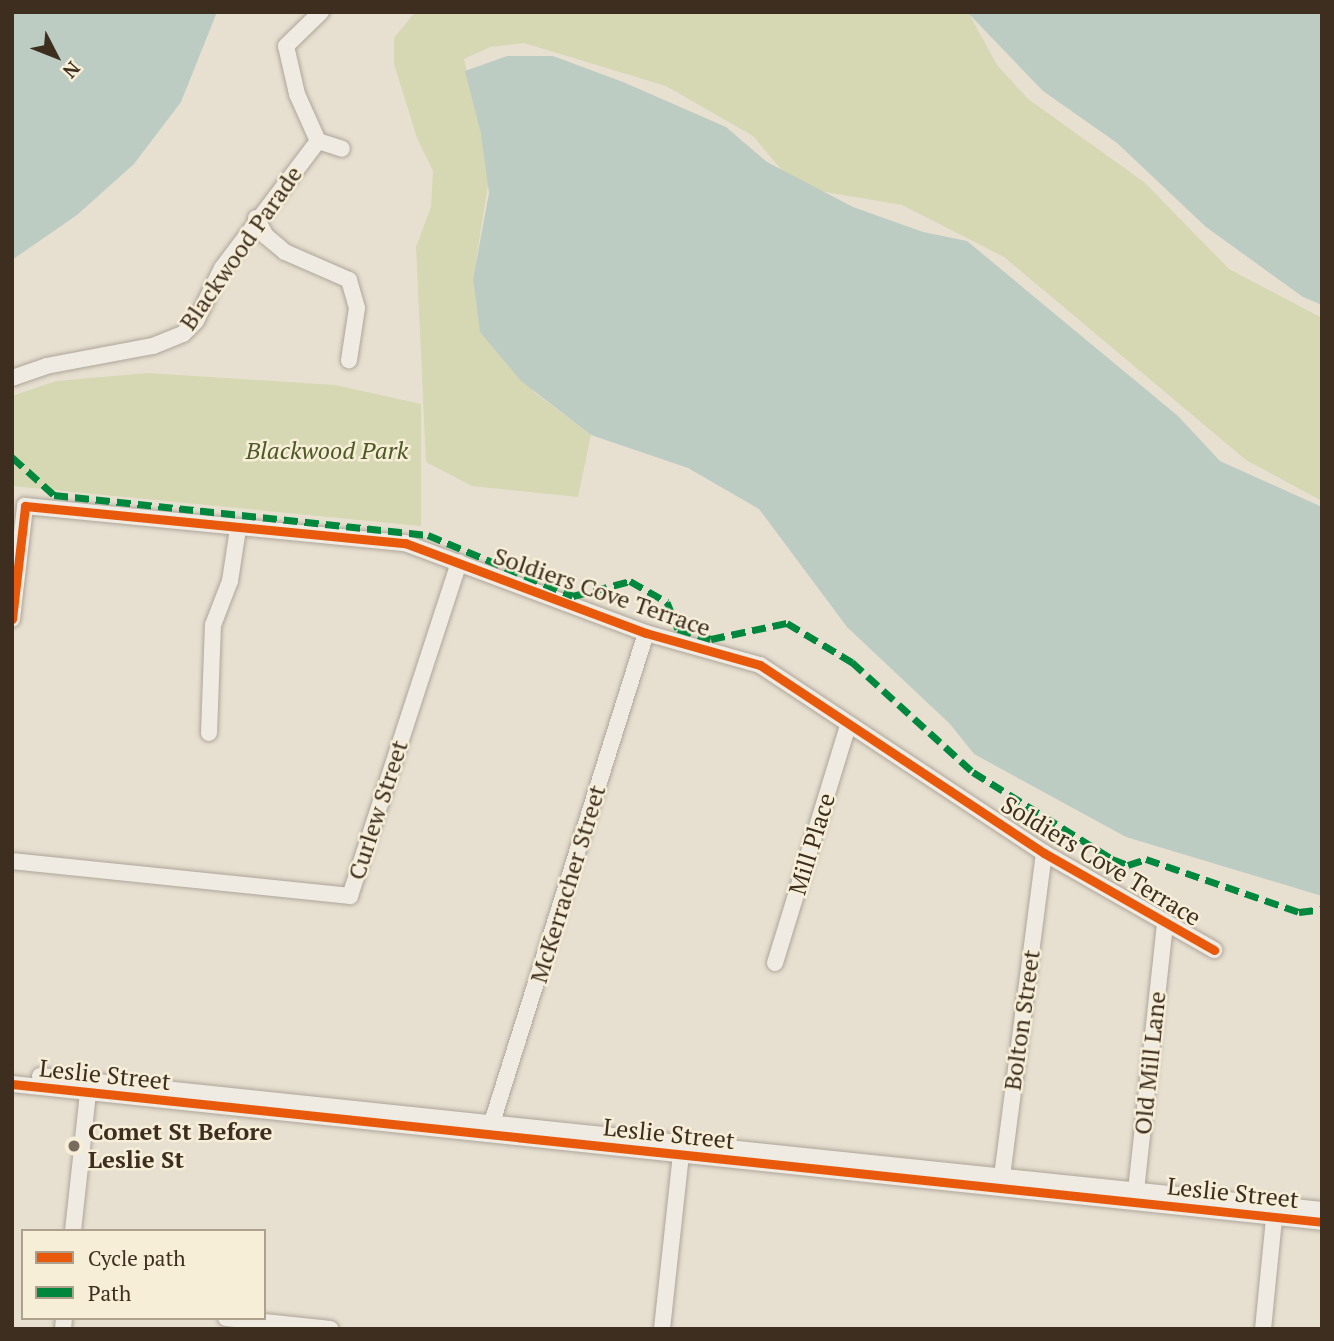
<!DOCTYPE html>
<html>
<head>
<meta charset="utf-8">
<style>
  body { margin:0 }
  #map { position:relative; width:1334px; height:1341px; overflow:hidden; background:#e7e0d1; font-family:"PT Serif",serif }
  div>[style] { position:absolute }
  [style*='--x'] { left:calc(var(--x)*1px); top:calc(var(--y)*1px); width:calc(var(--w)*1px); rotate:calc(var(--a)*1deg) }
  .green>* { inset:0; background:#d6d7b3 }
  .water>* { inset:0; background:#bcccc2 }
  .roads { filter:drop-shadow(0 0 2px #ada599) drop-shadow(0 0 2px #ada599) }
  .minor>* { height:16px; margin:-8px; padding:0 8px; transform-origin:8px; border-radius:8px; background:#efebe3 }
  .quiet>* { height:7px; margin-top:-3.5px; transform-origin:0; background:repeating-linear-gradient(90deg,#00873e 0 14px,transparent 0 21px) }
  .cycleway>* { height:9px; margin:-4.5px; padding:0 4.5px; transform-origin:4.5px; border-radius:4.5px; background:#e8590c }
  .dots>* { width:19px; height:19px; translate:-50% -50%; box-sizing:border-box; border:4px solid #f7eed8; border-radius:50% }
  span { translate:-50% -50%; white-space:nowrap; text-align:center; line-height:1.15; -webkit-text-stroke:5px #f7eed8; paint-order:stroke }
  .street-label { font-size:24px; color:#3d2e20 }
  .park-label { font-size:24px; color:#4d5a26; font-style:italic }
  .poi-label { font-size:24px; color:#3d2e20; font-weight:700 }
  .left { translate:0 -50%; text-align:left }
  .frame { position:absolute; inset:0; border:14px solid #3d2e20; pointer-events:none }
  .legend { position:absolute; left:21px; top:1229px; width:245px; height:91px; box-sizing:border-box; background:#f7eed8; border:2px solid #ada18e; margin:0; padding:9px 12px; list-style:none; font-size:21px; color:#3d2e20 }
  .legend li { display:flex; align-items:center; gap:14px; height:35px }
  .legend b { width:35px; border:2px solid #ada18e }
  .north { position:absolute; left:21px; top:21px; width:70px; height:70px; -webkit-text-stroke:5px #f7eed8; paint-order:stroke; rotate:132deg; font-size:19px; font-weight:700; line-height:28px; text-align:center; color:#3d2e20 }
  .north::after { content:''; display:block; margin:auto; width:24px; height:32px; background:#3d2e20; clip-path:polygon(50% 0,100% 100%,50% 72%,0 100%) }
</style>
</head>
<body>
<div id="map">
  <div class="green">
    <div style="clip-path:polygon(415px 12px,968px 12px,997px 65px,1028px 99px,1144px 182px,1229px 269px,1322px 318px,1322px 501px,1246px 460px,1004px 257px,902px 205px,796px 187px,753px 136px,666px 86px,524px 43px,490px 47px,464px 59px,490px 173px,473px 279px,478px 314px,534px 392px,591px 435px,578px 497px,472px 486px,426px 462px,416px 247px,431px 207px,433px 171px,417px 138px,394px 64px,394px 38px)"></div>
    <div style="clip-path:polygon(148px 373px,335px 385px,421px 404px,421px 526px,12px 486px,12px 396px,56px 381px)"></div>
  </div>
  <div class="water">
    <div style="clip-path:polygon(12px 12px,217px 12px,181px 102px,134px 164px,77px 215px,12px 260px)"></div>
    <div style="clip-path:polygon(967px 12px,1322px 12px,1322px 305px,1303px 297px,1206px 227px,1117px 143px,1043px 91px)"></div>
    <div style="clip-path:polygon(507px 56px,553px 56px,623px 82px,726px 127px,767px 162px,853px 207px,923px 232px,967px 241px,1178px 416px,1220px 461px,1322px 507px,1322px 896px,1126px 837px,974px 754px,950px 724px,847px 627px,759px 509px,688px 468px,591px 435px,521px 381px,480px 332px,473px 279px,489px 193px,481px 134px,465px 71px)"></div>
  </div>
  <div class="roads">
    <div class="minor">
      <div style="--x:318;--y:141;--w:25;--a:18"></div>
      <div style="--x:256;--y:218;--w:21;--a:61"></div>
      <div style="--x:266;--y:236;--w:25;--a:40"></div>
      <div style="--x:285;--y:252;--w:70;--a:23.6"></div>
      <div style="--x:349;--y:280;--w:29;--a:74"></div>
      <div style="--x:357;--y:308;--w:53;--a:98.7"></div>
      <div style="--x:12;--y:378;--w:36;--a:-19"></div>
      <div style="--x:46;--y:366;--w:109;--a:-10.6"></div>
      <div style="--x:153;--y:346;--w:32;--a:-22"></div>
      <div style="--x:183;--y:334;--w:18;--a:-45"></div>
      <div style="--x:196;--y:321;--w:59;--a:-63.9"></div>
      <div style="--x:222;--y:268;--w:159;--a:-52.9"></div>
      <div style="--x:318;--y:141;--w:51;--a:-114.1"></div>
      <div style="--x:297;--y:94;--w:49;--a:-102.9"></div>
      <div style="--x:286;--y:46;--w:49;--a:-44.2"></div>
      <div style="--x:12;--y:619;--w:114;--a:-83.4"></div>
      <div style="--x:25;--y:506;--w:382;--a:5.6"></div>
      <div style="--x:405;--y:543;--w:257;--a:20.5"></div>
      <div style="--x:646;--y:633;--w:118;--a:15.7"></div>
      <div style="--x:760;--y:665;--w:341;--a:33.5"></div>
      <div style="--x:1044;--y:853;--w:196;--a:29.7"></div>
      <div style="--x:209;--y:733;--w:108;--a:-87.9"></div>
      <div style="--x:213;--y:625;--w:47;--a:-68.9"></div>
      <div style="--x:230;--y:581;--w:53;--a:-81.3"></div>
      <div style="--x:12;--y:861;--w:340;--a:5.9"></div>
      <div style="--x:350;--y:896;--w:351;--a:-71.9"></div>
      <div style="--x:775;--y:963;--w:249;--a:-72.9"></div>
      <div style="--x:40;--y:1076;--w:1289;--a:5.97"></div>
      <div style="--x:12;--y:1084;--w:1317;--a:6.01"></div>
      <div style="--x:489;--y:1132;--w:523;--a:-72.53"></div>
      <div style="--x:1001;--y:1184;--w:334;--a:-82.6"></div>
      <div style="--x:1135;--y:1200;--w:278;--a:-83.8"></div>
      <div style="--x:73;--y:1231;--w:148;--a:-83.8"></div>
      <div style="--x:226;--y:1318;--w:105;--a:6"></div>
      <div style="--x:63;--y:1329;--w:11;--a:-85"></div>
      <div style="--x:662;--y:1329;--w:185;--a:-83.8"></div>
      <div style="--x:1263;--y:1329;--w:121;--a:-84.3"></div>
    </div>
  </div>
  <div class="quiet">
    <div style="--x:12;--y:457;--w:57;--a:42.1"></div>
    <div style="--x:54;--y:495;--w:376;--a:6.1"></div>
    <div style="--x:428;--y:535;--w:157;--a:22.8"></div>
    <div style="--x:573;--y:596;--w:59;--a:-14.7"></div>
    <div style="--x:630;--y:581;--w:43;--a:29.6"></div>
    <div style="--x:667;--y:602;--w:29;--a:68"></div>
    <div style="--x:678;--y:629;--w:34;--a:17"></div>
    <div style="--x:711;--y:639;--w:78;--a:-11.9"></div>
    <div style="--x:787;--y:623;--w:76;--a:31"></div>
    <div style="--x:852;--y:662;--w:164;--a:42.3"></div>
    <div style="--x:973;--y:772;--w:164;--a:32"></div>
    <div style="--x:1112;--y:859;--w:17;--a:21"></div>
    <div style="--x:1128;--y:865;--w:19;--a:-18"></div>
    <div style="--x:1146;--y:859;--w:162;--a:19.1"></div>
    <div style="--x:1299;--y:912;--w:23;--a:-7"></div>
  </div>
  <div class="cycleway">
    <div style="--x:12;--y:619;--w:114;--a:-83.4"></div>
    <div style="--x:25;--y:506;--w:382;--a:5.6"></div>
    <div style="--x:405;--y:543;--w:257;--a:20.5"></div>
    <div style="--x:646;--y:633;--w:118;--a:15.7"></div>
    <div style="--x:760;--y:665;--w:341;--a:33.5"></div>
    <div style="--x:1044;--y:853;--w:196;--a:29.7"></div>
    <div style="--x:12;--y:1084;--w:1317;--a:6.01"></div>
  </div>
  <div class="dots">
    <div style="left:74px;top:1146px;background:#786c5e"></div>
  </div>
  <div class="street-label">
    <span style="left:241px;top:248px;rotate:-55deg">Blackwood Parade</span>
    <span style="left:602px;top:592px;rotate:19deg">Soldiers Cove Terrace</span>
    <span style="left:378px;top:810px;rotate:-72deg">Curlew Street</span>
    <span style="left:812px;top:844px;rotate:-73deg">Mill Place</span>
    <span style="left:1101px;top:861px;rotate:31deg">Soldiers Cove Terrace</span>
    <span style="left:568px;top:884px;rotate:-73deg">McKerracher Street</span>
    <span style="left:1022px;top:1020px;rotate:-82deg">Bolton Street</span>
    <span style="left:1150px;top:1063px;rotate:-84deg">Old Mill Lane</span>
    <span style="left:105px;top:1075px;rotate:6deg">Leslie Street</span>
    <span style="left:669px;top:1134px;rotate:6deg">Leslie Street</span>
    <span style="left:1233px;top:1193px;rotate:6deg">Leslie Street</span>
  </div>
  <div class="park-label">
    <span style="left:327px;top:451px">Blackwood Park</span>
  </div>
  <div class="poi-label">
    <span class="left" style="left:88px;top:1146px">Comet St Before<br>Leslie St</span>
  </div>
  <div class="frame"></div>
  <ul class="legend">
  <li><b style="height:9px;background:#e8590c"></b>Cycle path</li>
  <li><b style="height:9px;background:#00873e"></b>Path</li>
  </ul>
  <div class="north">N</div>
</div>
</body>
</html>
